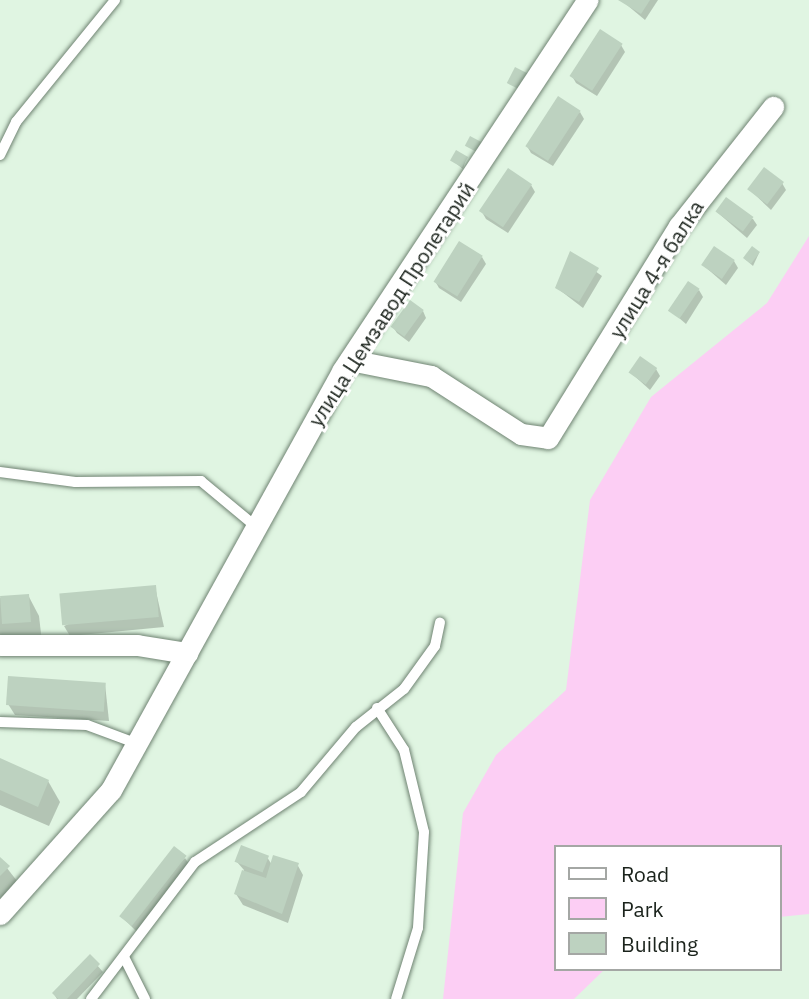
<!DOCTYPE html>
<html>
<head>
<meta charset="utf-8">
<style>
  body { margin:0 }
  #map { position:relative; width:809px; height:999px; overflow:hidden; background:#e0f5e2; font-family:"IBM Plex Sans",sans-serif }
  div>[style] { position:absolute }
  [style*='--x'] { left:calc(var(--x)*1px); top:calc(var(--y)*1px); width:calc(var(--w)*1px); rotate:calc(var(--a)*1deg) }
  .green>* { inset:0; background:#fccef4 }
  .shadow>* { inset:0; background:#0003 }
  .building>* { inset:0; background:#bdd2c0; transform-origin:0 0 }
  .roads { filter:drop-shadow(0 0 2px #6f8372) drop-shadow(0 0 2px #6f8372) }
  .service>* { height:10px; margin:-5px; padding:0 5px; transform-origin:5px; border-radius:5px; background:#fff }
  .minor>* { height:21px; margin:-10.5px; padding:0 10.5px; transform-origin:10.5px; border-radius:10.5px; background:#fff }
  span { translate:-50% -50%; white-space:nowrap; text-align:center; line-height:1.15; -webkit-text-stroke:6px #fff; paint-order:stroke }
  .street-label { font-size:21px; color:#1b231c }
  .legend { position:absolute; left:554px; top:845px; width:228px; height:126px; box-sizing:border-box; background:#fff; border:2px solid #a4a7a4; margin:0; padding:9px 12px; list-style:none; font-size:21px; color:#1b231c }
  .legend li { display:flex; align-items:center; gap:14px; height:35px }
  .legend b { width:35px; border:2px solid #a4a7a4 }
</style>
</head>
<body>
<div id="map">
  <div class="green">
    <div style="clip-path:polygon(809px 236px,809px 914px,779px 917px,779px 847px,555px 847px,555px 969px,605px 969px,574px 999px,443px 999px,463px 813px,496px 755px,566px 690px,590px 500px,651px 397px,767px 303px)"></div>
  </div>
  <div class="shadow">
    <div style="clip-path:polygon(621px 0,658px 0,645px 20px)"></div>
    <div style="clip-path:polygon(621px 45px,625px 52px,597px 96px,576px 83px,572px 76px)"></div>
    <div style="clip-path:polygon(580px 112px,584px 119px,553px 166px,531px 153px,527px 146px)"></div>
    <div style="clip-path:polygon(466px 158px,463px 169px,452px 160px)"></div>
    <div style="clip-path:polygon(782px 183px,786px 190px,771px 210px,749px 189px)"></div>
    <div style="clip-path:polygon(531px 185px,535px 192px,508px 233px,486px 219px,482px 212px)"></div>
    <div style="clip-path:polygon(717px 212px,753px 219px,757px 225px,747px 238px)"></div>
    <div style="clip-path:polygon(570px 253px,602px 276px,583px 308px,557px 288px)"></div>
    <div style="clip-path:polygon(759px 253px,753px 266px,745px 259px)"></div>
    <div style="clip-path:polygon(482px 257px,486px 264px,461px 302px,439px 288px,435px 281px)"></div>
    <div style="clip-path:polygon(734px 261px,738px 268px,726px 285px,703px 265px)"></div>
    <div style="clip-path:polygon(699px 290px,703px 297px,686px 324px,671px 311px)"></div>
    <div style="clip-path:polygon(423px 311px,426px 318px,409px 342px,397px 333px,393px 327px)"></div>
    <div style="clip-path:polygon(656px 369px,660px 376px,650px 390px,630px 372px)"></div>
    <div style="clip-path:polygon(155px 587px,164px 627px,70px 636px,64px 626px)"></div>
    <div style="clip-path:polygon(28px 595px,39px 616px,42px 642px,0 646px,0 598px)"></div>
    <div style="clip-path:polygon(105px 684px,109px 721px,15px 715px,8px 704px)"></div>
    <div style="clip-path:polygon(0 760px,48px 781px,60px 802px,49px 826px,0 805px)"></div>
    <div style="clip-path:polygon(267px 857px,272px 865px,297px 864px,303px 875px,288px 923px,243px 905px,236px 894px,244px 870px,237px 862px)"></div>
    <div style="clip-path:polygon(185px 858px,189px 864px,136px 931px,121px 916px)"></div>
    <div style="clip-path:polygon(0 859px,17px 881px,0 899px)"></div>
    <div style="clip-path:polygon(90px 957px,103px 972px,77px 999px,57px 999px,54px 994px)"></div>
  </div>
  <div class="building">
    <div style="clip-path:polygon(618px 0,650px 0,641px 14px)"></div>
    <div style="left:600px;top:29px;width:27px;height:56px;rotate:33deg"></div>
    <div style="left:515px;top:67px;width:16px;height:18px;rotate:27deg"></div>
    <div style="left:558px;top:96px;width:27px;height:60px;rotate:33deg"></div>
    <div style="left:470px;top:136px;width:15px;height:11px;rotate:28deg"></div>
    <div style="left:456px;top:150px;width:14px;height:12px;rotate:30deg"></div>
    <div style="left:764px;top:167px;width:25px;height:28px;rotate:37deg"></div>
    <div style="left:508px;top:168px;width:29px;height:52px;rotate:34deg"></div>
    <div style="left:726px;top:197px;width:34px;height:18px;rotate:36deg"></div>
    <div style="left:459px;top:241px;width:28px;height:48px;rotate:32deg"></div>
    <div style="left:714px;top:246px;width:25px;height:23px;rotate:34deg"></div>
    <div style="left:752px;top:246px;width:10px;height:15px;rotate:37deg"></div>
    <div style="clip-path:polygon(570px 251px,599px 268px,579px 302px,555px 288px)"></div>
    <div style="left:688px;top:281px;width:14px;height:36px;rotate:34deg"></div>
    <div style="left:410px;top:300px;width:17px;height:33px;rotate:36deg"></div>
    <div style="left:640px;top:356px;width:21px;height:20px;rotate:35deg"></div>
    <div style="left:156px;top:585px;width:32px;height:97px;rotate:85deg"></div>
    <div style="left:29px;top:594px;width:28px;height:29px;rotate:86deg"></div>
    <div style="left:8px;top:676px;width:98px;height:29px;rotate:4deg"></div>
    <div style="clip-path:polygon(0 758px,49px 780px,38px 807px,0 790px)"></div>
    <div style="left:241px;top:845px;width:30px;height:18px;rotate:21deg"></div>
    <div style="left:174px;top:846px;width:16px;height:89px;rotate:38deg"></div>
    <div style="clip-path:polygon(273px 855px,299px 863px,282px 914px,234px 894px,242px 870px,266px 878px)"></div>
    <div style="clip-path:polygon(0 857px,10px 866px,0 876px)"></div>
    <div style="clip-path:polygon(90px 954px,100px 964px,67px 999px,58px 999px,52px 993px)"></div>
  </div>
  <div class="roads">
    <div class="service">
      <div style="--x:0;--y:155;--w:37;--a:-64"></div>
      <div style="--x:16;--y:122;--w:157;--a:-50.9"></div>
      <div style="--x:0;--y:472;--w:76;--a:7.6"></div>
      <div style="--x:75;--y:482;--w:126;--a:-0.5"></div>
      <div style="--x:201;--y:481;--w:69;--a:39.7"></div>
      <div style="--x:377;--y:708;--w:50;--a:57.3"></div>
      <div style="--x:404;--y:750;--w:84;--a:76.3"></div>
      <div style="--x:424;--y:832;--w:96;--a:93.6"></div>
      <div style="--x:418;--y:928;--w:74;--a:107.2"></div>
      <div style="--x:0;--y:722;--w:87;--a:2"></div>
      <div style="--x:87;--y:725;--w:54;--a:20.4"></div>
      <div style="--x:124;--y:957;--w:47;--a:63.4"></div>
      <div style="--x:91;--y:999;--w:172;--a:-52.8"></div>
      <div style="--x:195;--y:862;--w:127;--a:-33.4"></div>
      <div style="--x:301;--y:792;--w:85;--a:-49.8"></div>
      <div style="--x:356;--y:727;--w:61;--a:-38.4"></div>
      <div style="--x:404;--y:689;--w:53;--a:-54.2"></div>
      <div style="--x:435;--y:646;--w:24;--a:-78"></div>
    </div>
    <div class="minor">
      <div style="--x:350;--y:360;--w:83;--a:11.2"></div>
      <div style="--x:431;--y:376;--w:107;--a:32.8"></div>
      <div style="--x:521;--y:434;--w:27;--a:8"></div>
      <div style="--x:548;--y:438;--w:249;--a:-58.3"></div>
      <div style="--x:679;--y:226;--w:152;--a:-51.7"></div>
      <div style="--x:0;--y:645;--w:137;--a:0"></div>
      <div style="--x:137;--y:645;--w:51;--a:9.1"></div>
      <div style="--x:0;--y:914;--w:166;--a:-48.2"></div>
      <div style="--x:111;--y:790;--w:478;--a:-61.1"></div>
      <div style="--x:342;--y:371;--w:445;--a:-56.5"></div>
    </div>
  </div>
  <div class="street-label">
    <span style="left:656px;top:269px;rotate:-58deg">улица 4-я балка</span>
    <span style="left:391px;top:304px;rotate:-57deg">улица Цемзавод Пролетарий</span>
  </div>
  <ul class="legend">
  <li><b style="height:9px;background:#fff"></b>Road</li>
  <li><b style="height:19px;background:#fccef4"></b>Park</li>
  <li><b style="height:19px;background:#bdd2c0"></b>Building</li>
  </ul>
</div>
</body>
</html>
